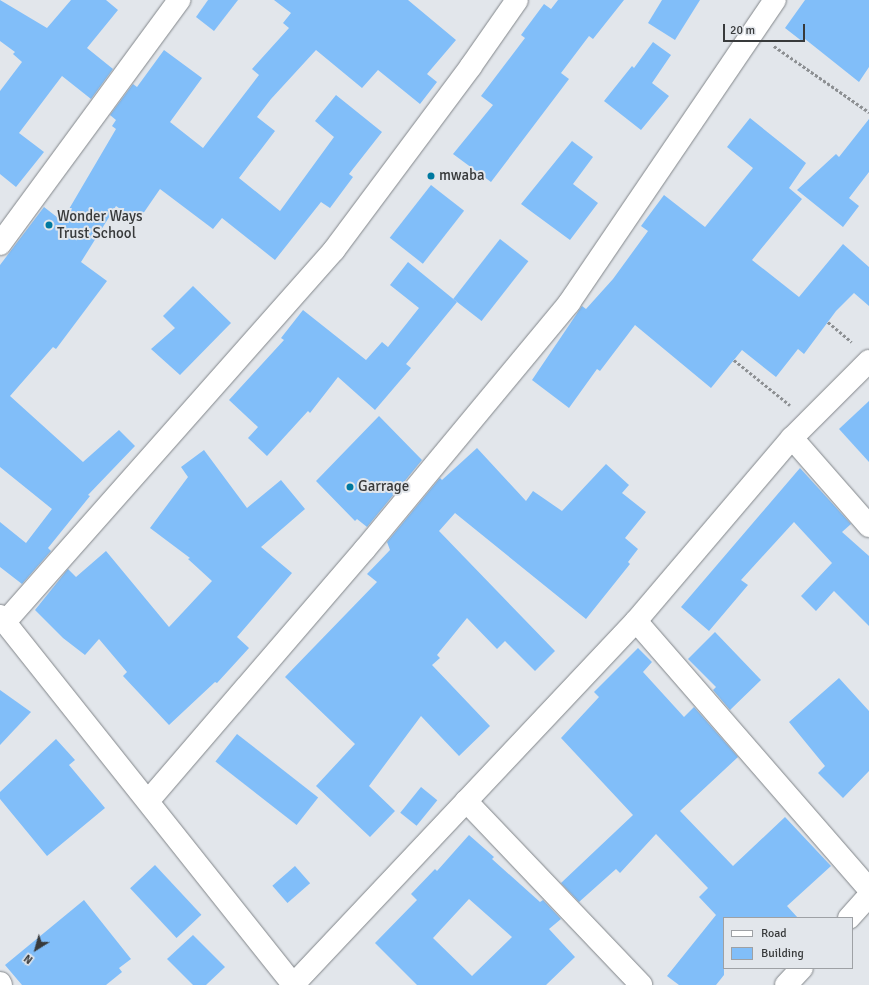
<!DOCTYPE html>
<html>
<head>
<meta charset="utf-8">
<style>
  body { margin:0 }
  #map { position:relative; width:869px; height:985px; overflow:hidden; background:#e2e6eb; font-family:Signika,sans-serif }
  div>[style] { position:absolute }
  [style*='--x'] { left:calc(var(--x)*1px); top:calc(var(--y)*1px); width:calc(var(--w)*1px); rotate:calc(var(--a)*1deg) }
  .building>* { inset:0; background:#81bef9; transform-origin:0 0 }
  .path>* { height:2.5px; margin-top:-1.25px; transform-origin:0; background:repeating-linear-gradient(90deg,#8d9093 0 3px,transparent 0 5px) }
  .roads { filter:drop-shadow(0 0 1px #818589) drop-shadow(0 0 1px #818589) }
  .minor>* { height:22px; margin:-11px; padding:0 11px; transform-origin:11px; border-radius:11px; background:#fff }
  .dots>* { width:11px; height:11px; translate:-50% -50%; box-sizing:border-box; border:2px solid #e2e6eb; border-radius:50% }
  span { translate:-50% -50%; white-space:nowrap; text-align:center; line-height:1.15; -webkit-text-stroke:4px #e2e6eb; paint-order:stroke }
  .poi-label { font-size:15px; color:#383a3b }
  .left { translate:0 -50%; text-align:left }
  .legend { position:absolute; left:723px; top:917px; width:130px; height:52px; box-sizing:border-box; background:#e2e6eb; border:1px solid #9ea1a5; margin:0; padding:5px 7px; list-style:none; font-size:12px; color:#383a3b }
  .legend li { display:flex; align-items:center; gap:8px; height:20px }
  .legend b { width:20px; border:1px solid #9ea1a5 }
  .north { position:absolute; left:16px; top:929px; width:40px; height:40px; -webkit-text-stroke:3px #e2e6eb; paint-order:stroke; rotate:217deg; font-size:11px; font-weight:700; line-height:16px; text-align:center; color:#383a3b }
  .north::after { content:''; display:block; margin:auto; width:14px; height:18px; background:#383a3b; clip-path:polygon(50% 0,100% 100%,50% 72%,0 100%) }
  .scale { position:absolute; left:723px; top:24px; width:82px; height:18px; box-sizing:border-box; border:2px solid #383a3b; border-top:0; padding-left:5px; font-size:12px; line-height:14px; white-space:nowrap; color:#383a3b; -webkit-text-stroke:3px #e2e6eb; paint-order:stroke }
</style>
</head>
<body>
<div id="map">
  <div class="building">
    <div style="clip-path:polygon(0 0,47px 28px,71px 0,106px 0,118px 10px,87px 48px,113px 69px,91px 99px,62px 76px,19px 133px,44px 152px,16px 187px,0 174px,0 91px,22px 62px,13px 54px,15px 52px,0 41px)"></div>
    <div style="clip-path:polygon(208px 0,238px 0,214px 31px,196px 17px)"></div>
    <div style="clip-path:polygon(274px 0,408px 0,456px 40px,427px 74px,437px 82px,420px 104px,378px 70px,362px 88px,316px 50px,271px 99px,257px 117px,275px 131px,239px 178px,280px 211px,334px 137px,315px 121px,336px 95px,382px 132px,349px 174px,353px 177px,330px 208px,321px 202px,275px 260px,222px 218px,213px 229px,160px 189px,138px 221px,116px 206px,81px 262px,107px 281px,56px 349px,53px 347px,10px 396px,83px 462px,119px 430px,135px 446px,88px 495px,90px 496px,48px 548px,51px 551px,22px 584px,0 567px,0 522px,26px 543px,52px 509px,0 467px,0 265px,44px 207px,62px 221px,116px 129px,112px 126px,116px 120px,110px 115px,133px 84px,137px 87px,164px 50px,202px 78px,170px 122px,203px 148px,259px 75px,252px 69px,289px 28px,283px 23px,291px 13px)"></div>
    <div style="clip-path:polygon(558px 0,624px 0,593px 39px,589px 36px,561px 73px,569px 79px,491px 182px,453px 154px,493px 105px,481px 96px,525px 38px,521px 35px,544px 4px,551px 9px)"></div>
    <div style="clip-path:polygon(662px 0,700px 0,675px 40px,648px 23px)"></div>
    <div style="clip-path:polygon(805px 0,869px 0,869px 67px,859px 82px,805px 39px,803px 42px,785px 28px)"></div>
    <div style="clip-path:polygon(653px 42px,671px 55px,652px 83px,669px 96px,641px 130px,604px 101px,632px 66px,634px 68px)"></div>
    <div style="clip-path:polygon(750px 118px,806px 163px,789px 188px,802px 199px,752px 260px,799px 297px,843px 244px,869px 267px,869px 306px,854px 293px,836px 311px,804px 354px,798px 349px,776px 377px,742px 350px,711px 388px,635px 325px,600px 371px,597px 369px,569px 408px,532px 380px,582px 306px,586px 309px,613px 279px,648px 231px,641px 226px,664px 195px,705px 227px,753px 168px,727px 147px)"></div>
    <div style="clip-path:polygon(869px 119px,869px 172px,849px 198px,859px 206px,843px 227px,797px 190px,836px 154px,839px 157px)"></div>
    <div style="clip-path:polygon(572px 141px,593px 157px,573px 184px,598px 203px,570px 240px,521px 204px)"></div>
    <div style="left:431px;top:185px;width:42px;height:67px;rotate:38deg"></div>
    <div style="left:500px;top:239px;width:36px;height:76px;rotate:38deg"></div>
    <div style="clip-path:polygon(408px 262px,457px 302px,406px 364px,411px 368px,375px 410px,338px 377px,310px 413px,308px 411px,267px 456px,248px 438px,258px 427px,229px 400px,284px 340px,281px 338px,303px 310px,366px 360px,382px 342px,388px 347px,419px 308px,390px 285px)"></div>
    <div style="clip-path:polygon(193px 286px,231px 323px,180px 375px,151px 349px,175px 328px,163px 316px)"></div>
    <div style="clip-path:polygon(869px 401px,869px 462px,839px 429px)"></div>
    <div style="clip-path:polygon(379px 416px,422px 460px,367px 527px,357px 519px,355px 521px,316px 481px)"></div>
    <div style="clip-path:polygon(477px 448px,526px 501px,533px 491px,562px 511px,606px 464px,629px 485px,622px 493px,646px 512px,625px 538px,638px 549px,628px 562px,630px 564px,586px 619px,455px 513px,439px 531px,555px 651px,535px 671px,505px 641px,497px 649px,467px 618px,437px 655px,440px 658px,432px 665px,490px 726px,459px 756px,421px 716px,369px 786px,395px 811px,370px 837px,316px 786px,355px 744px,285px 677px,377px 582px,367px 574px,390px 550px,387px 542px,440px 478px,442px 480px)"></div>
    <div style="clip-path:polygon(204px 450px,247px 508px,281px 480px,305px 509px,261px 547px,292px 573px,237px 637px,249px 648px,217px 683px,215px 682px,169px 725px,123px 676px,127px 672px,99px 639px,85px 655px,63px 638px,35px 610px,68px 569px,76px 577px,106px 551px,169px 627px,212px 581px,188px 559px,190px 558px,150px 528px,188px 477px,181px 467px)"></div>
    <div style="clip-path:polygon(800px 468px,851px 524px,842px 532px,869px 556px,869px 626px,834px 591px,816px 611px,801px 596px,832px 563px,794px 522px,741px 580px,748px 585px,709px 631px,681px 607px)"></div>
    <div style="clip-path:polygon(715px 632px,761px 680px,730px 710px,713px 690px,716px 687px,688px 659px)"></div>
    <div style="clip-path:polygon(638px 648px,652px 662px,643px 672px,684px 717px,694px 707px,738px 757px,680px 811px,733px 866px,785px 817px,831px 866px,787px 906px,798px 918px,724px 918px,724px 975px,716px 985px,679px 985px,667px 976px,716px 915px,699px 897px,708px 888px,656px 834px,620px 873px,616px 869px,579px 902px,561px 883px,633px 815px,561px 738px,599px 697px,594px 692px)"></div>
    <div style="clip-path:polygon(839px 678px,869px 711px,869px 771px,843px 798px,818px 773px,825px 766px,789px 722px)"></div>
    <div style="clip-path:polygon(0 690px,31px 712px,0 745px)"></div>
    <div style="left:237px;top:734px;width:103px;height:35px;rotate:38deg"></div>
    <div style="clip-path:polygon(56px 739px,75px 760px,69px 765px,105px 808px,47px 856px,0 799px,0 792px)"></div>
    <div style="left:421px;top:787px;width:21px;height:33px;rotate:39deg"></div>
    <div style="clip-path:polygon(evenodd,469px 835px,494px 857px,492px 859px,540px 902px,543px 900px,561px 919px,549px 929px,575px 957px,546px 985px,417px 985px,375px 943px,417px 900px,411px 894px,435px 869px,437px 871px,469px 835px,469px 899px,512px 937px,472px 976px,433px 938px,469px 899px)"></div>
    <div style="left:155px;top:865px;width:68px;height:34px;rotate:47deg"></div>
    <div style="left:295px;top:866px;width:23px;height:30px;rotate:49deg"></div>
    <div style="clip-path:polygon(84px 900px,131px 959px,119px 968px,122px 972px,106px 985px,22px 985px,5px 965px)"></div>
    <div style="clip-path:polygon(193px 935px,225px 967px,206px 985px,193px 985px,167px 959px)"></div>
  </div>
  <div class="path">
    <div style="--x:774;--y:46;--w:116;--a:34.8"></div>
    <div style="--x:828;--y:322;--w:31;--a:40"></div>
    <div style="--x:734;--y:360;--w:72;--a:38.8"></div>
  </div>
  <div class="roads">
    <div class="minor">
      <div style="--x:0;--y:244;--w:303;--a:-53.7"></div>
      <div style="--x:792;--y:438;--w:117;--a:48.8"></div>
      <div style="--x:0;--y:616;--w:472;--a:51.5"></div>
      <div style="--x:636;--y:621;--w:355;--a:49"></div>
      <div style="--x:5;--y:622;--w:497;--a:-48.5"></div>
      <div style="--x:334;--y:250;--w:229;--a:-53.3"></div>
      <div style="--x:471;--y:66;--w:80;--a:-55.1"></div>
      <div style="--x:149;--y:800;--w:331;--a:-49.3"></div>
      <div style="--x:365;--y:549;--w:320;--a:-50.3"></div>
      <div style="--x:569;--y:303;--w:366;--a:-55.8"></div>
      <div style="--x:466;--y:801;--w:254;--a:46.4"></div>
      <div style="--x:849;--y:918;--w:30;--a:-48"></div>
      <div style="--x:0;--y:983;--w:2;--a:63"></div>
      <div style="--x:293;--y:985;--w:500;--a:-46.7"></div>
      <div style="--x:636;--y:621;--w:240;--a:-49.6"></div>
      <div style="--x:792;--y:438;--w:109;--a:-45"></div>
      <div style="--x:786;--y:985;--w:23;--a:-47"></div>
    </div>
  </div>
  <div class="dots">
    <div style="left:431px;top:176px;background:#0079a0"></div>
    <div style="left:49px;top:225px;background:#0079a0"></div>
    <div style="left:350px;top:487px;background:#0079a0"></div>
  </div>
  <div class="poi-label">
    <span class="left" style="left:439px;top:176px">mwaba</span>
    <span class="left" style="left:57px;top:225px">Wonder Ways<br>Trust School</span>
    <span class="left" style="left:358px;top:487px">Garrage</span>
  </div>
  <ul class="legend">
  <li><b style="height:5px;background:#fff"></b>Road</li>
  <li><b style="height:11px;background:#81bef9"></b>Building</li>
  </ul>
  <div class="north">N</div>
  <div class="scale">20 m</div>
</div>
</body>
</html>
